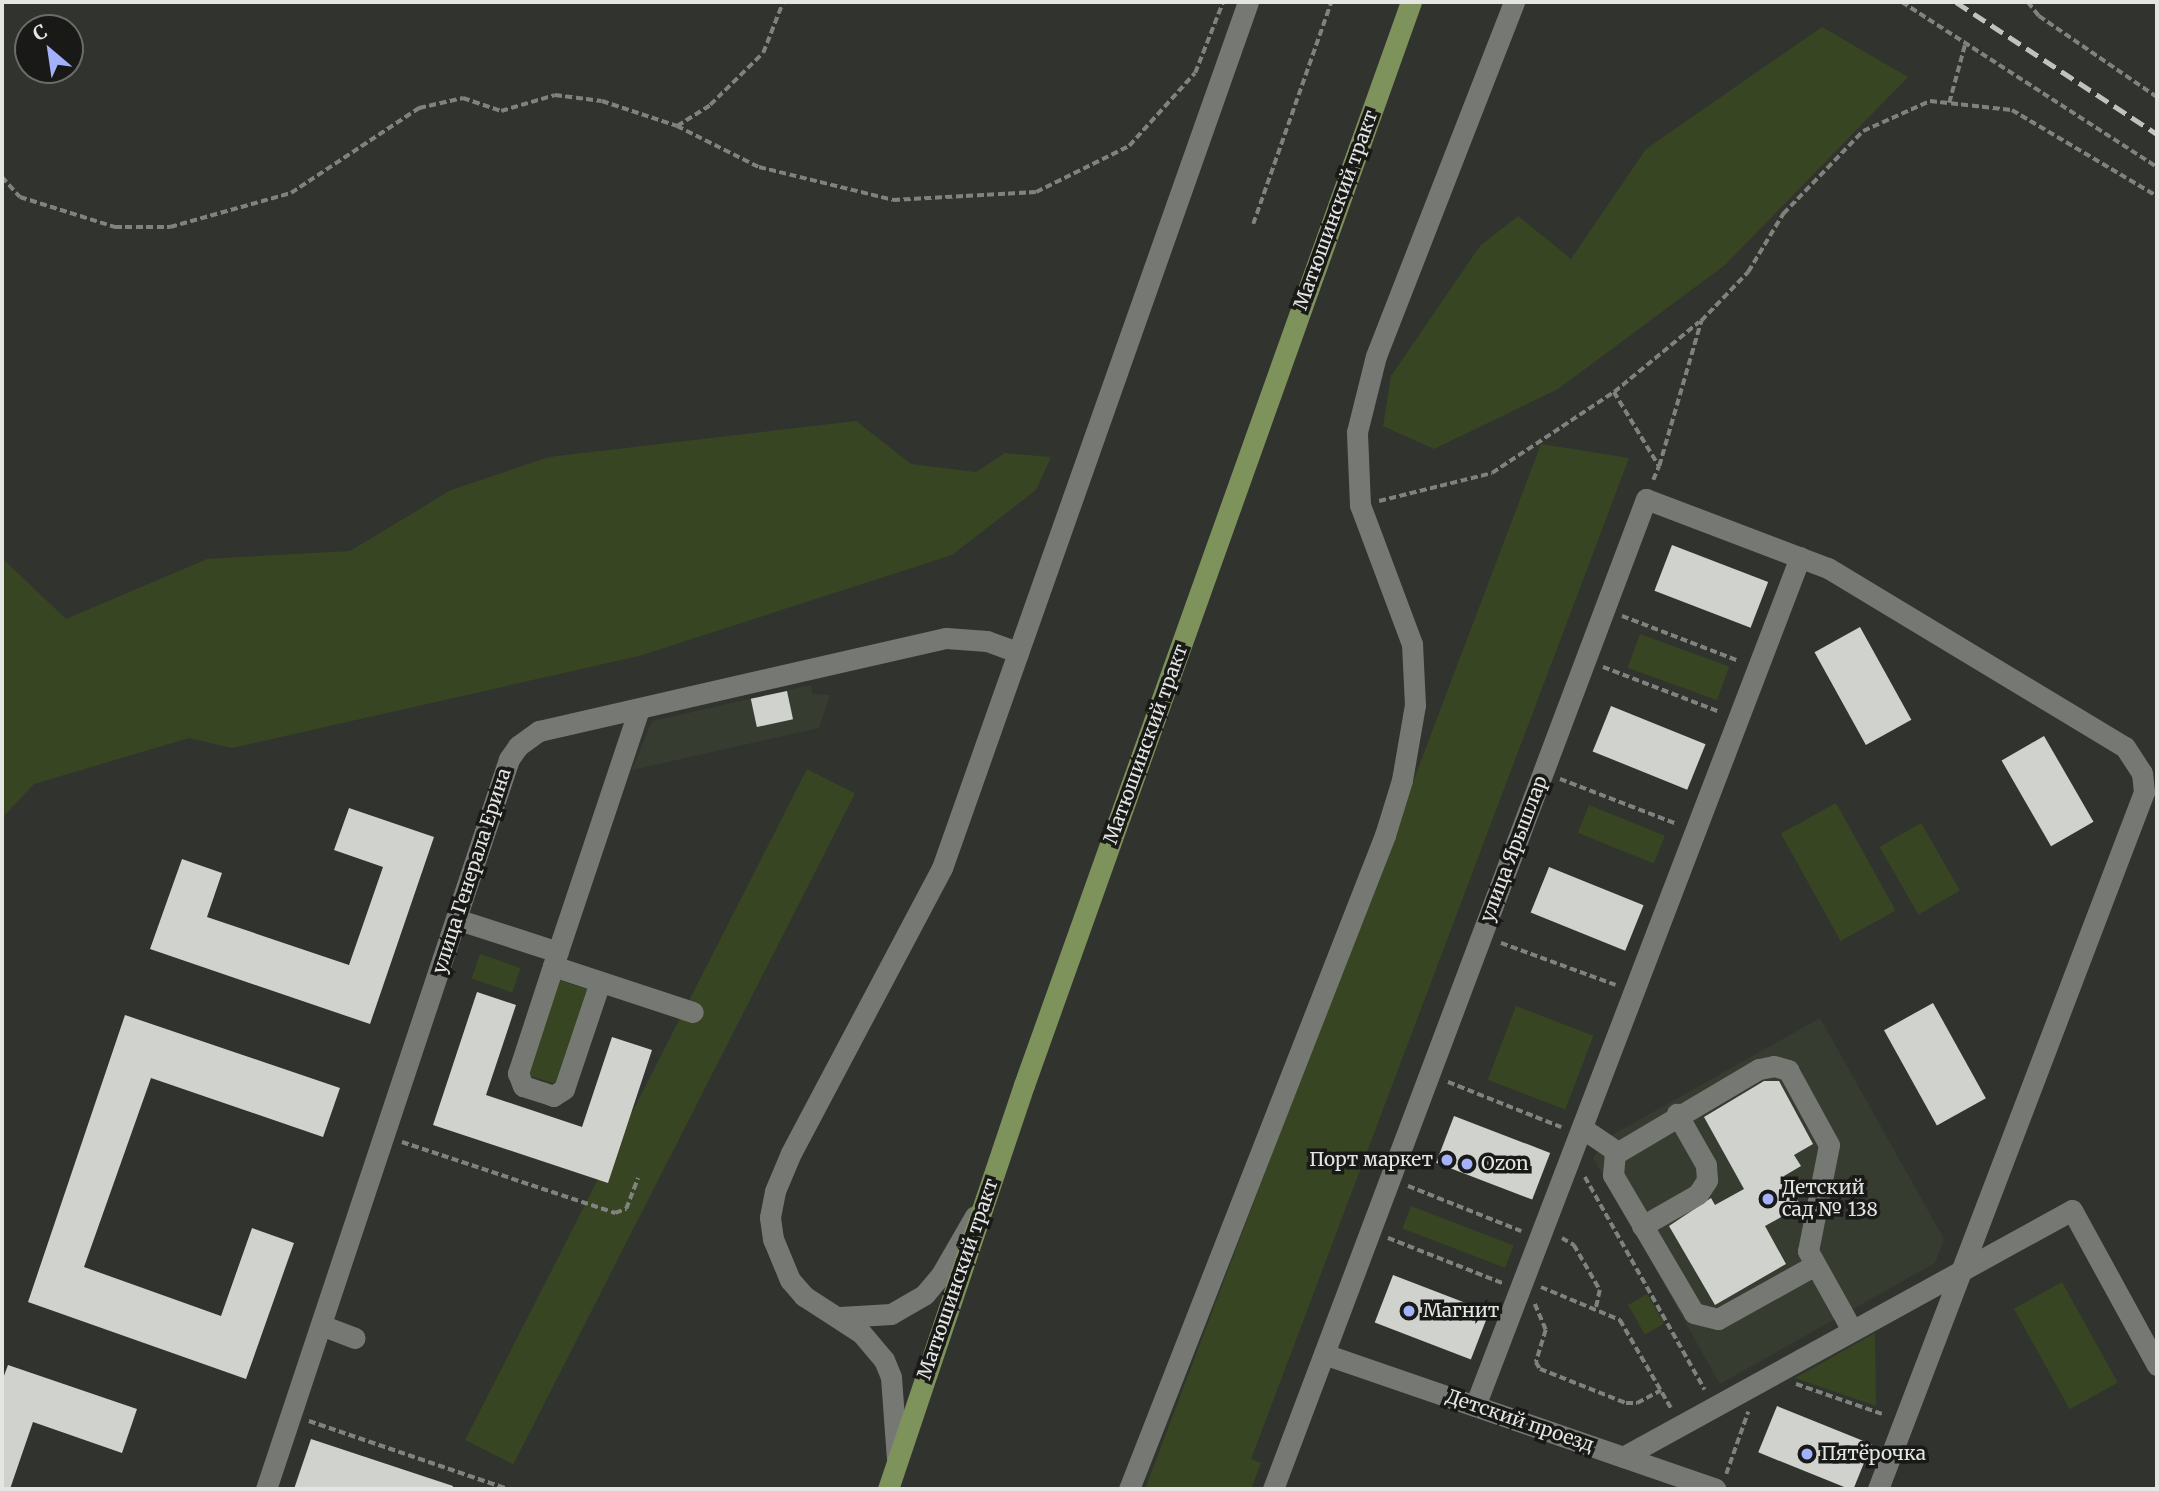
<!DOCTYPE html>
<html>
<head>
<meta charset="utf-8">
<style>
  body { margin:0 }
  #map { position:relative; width:2159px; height:1491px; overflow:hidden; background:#31332e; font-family:Merriweather,serif }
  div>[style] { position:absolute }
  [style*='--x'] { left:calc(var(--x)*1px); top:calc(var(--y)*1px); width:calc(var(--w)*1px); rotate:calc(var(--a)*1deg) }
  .built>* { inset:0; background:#373c31 }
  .green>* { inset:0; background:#384522; transform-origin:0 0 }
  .building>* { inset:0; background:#d0d3cd; transform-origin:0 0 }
  .path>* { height:3.5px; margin-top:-1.75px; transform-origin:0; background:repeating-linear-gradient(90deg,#80827e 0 7px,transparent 0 10.5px) }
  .minor>* { height:21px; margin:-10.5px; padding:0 10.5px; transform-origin:10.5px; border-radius:10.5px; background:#767973 }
  .major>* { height:21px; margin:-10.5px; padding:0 10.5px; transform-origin:10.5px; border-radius:10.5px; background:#7e925c }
  .rail>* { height:5px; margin-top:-2.5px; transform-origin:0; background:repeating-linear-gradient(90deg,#c0c2be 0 14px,transparent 0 21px) }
  .dots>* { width:19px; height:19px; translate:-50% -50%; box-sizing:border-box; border:4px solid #191a18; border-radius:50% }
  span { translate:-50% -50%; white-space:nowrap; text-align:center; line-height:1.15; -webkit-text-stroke:7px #191a18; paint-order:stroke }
  .street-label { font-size:19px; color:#e4e6e3 }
  .poi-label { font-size:19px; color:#e4e6e3 }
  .right { translate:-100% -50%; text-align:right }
  .left { translate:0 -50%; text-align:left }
  .frame { position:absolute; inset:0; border:4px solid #e4e6e3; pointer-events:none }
  .north { position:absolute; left:14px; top:14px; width:70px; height:70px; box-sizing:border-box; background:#191a18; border:2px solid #6a6c69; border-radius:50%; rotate:331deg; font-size:19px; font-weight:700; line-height:28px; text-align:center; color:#e4e6e3 }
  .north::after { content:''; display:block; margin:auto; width:24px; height:32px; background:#a4b2fc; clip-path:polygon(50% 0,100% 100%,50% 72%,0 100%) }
</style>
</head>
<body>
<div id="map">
  <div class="built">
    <div style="clip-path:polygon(811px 685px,813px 694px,830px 695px,819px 728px,632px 770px,652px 721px)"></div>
    <div style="clip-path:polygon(1820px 1018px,1944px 1239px,1935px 1263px,1720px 1384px,1593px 1158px,1607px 1138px)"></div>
  </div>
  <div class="green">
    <div style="clip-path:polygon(1822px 27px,1908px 77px,1725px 265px,1558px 389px,1434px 449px,1383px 426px,1391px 376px,1480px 246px,1518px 216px,1571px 259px,1646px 149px)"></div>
    <div style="clip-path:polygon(856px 421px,911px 464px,976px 472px,1005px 453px,1051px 457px,1036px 490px,952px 555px,639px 656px,232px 748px,189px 738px,34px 784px,2px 818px,2px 558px,66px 619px,207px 559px,350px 551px,451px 490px,549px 457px)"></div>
    <div style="clip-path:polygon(1541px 444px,1629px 458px,1251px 1459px,1261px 1463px,1251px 1489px,1145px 1489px)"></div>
    <div style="left:1640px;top:634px;width:95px;height:36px;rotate:20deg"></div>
    <div style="left:807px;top:769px;width:54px;height:753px;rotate:27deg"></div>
    <div style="left:1836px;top:803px;width:123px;height:63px;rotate:61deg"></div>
    <div style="left:1589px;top:805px;width:82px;height:30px;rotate:22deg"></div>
    <div style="left:1921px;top:823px;width:78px;height:48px;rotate:60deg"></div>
    <div style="left:480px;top:954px;width:43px;height:26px;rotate:19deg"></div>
    <div style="left:556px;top:979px;width:33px;height:100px;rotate:18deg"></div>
    <div style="left:1516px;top:1006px;width:83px;height:79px;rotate:21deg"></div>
    <div style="left:1411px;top:1206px;width:110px;height:24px;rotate:21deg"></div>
    <div style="left:2062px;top:1282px;width:115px;height:55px;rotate:61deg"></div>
    <div style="left:1647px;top:1294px;width:34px;height:22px;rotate:60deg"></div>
    <div style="clip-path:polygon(1875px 1333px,1876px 1406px,1795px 1378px)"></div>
  </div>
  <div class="building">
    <div style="left:1672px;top:545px;width:103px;height:49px;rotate:21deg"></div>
    <div style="left:1860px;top:627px;width:106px;height:52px;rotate:61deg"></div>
    <div style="left:787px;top:691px;width:29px;height:37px;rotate:78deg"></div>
    <div style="left:1611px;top:706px;width:102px;height:49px;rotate:22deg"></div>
    <div style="left:2044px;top:736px;width:99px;height:49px;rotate:60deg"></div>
    <div style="clip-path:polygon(349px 808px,434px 837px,370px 1024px,150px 949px,182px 859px,222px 873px,207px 917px,349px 965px,383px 867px,334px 850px)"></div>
    <div style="left:1549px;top:867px;width:102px;height:49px;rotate:22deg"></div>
    <div style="clip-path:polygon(477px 992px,516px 1005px,486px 1095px,582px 1127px,612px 1037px,652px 1050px,608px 1183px,433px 1125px)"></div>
    <div style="left:1933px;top:1003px;width:109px;height:56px;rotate:61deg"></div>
    <div style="clip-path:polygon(125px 1015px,340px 1088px,323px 1137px,151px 1078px,84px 1267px,221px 1316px,252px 1228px,294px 1243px,246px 1379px,28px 1302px)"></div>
    <div style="clip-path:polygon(1764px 1081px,1779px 1081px,1813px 1144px,1794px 1155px,1801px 1166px,1784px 1176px,1801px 1206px,1765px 1226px,1786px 1264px,1715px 1305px,1669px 1226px,1711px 1198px,1715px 1205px,1744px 1189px,1704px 1117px)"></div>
    <div style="left:1454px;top:1116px;width:103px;height:50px;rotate:21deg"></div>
    <div style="left:1393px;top:1275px;width:103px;height:51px;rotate:21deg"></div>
    <div style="clip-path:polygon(8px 1365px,137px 1409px,122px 1453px,33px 1422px,10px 1489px,2px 1489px,2px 1381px)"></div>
    <div style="left:1777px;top:1406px;width:102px;height:50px;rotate:22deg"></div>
    <div style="clip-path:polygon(311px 1439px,453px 1486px,452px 1489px,294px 1489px)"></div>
  </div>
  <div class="path">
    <div style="--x:1902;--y:2;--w:304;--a:32.9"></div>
    <div style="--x:2028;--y:2;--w:18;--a:52"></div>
    <div style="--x:2039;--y:16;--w:143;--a:34.5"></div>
    <div style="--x:1949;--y:103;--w:61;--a:-74.8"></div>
    <div style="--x:677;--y:126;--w:92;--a:26.6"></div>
    <div style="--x:759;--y:167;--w:138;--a:13.8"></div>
    <div style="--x:893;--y:200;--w:143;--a:-3.2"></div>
    <div style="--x:1036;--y:192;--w:104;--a:-26.3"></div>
    <div style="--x:1129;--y:146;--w:98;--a:-47.9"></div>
    <div style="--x:1195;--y:73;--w:76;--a:-68.5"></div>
    <div style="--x:2;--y:177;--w:27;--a:48"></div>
    <div style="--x:20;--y:197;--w:100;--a:17.5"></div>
    <div style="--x:115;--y:227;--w:55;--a:0"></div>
    <div style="--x:170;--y:227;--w:126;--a:-15.7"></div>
    <div style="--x:291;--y:193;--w:154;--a:-33.6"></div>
    <div style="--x:419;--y:108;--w:45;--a:-12.8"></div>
    <div style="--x:463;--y:98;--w:40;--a:18.9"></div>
    <div style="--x:501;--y:111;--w:56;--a:-16.5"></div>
    <div style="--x:555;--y:95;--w:47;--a:7.3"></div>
    <div style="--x:602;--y:101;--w:79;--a:18.4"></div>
    <div style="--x:677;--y:126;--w:39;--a:-32"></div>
    <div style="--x:710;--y:105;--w:74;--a:-44.5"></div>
    <div style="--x:763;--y:53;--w:55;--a:-68.6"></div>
    <div style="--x:1253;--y:224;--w:235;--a:-70.6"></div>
    <div style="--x:1614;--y:392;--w:110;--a:-39.5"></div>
    <div style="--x:1653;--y:480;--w:15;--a:-67"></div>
    <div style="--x:1379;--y:501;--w:116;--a:-13.9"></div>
    <div style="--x:1492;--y:473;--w:146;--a:-33.6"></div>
    <div style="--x:1614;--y:392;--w:87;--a:58.7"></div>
    <div style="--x:1659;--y:466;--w:151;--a:-73.8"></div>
    <div style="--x:1701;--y:321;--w:68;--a:-46.2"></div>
    <div style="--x:1748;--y:272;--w:68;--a:-58.9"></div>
    <div style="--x:1783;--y:214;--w:115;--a:-46.1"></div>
    <div style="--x:1863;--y:131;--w:73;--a:-24.1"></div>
    <div style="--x:1930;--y:101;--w:82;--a:6.3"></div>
    <div style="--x:2012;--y:110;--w:169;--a:30.7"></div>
    <div style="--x:1622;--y:616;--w:125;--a:21"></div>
    <div style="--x:1603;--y:667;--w:125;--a:21"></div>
    <div style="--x:1560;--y:779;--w:125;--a:21"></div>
    <div style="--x:1501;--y:943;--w:122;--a:20.1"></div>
    <div style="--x:1448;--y:1082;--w:122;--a:21.7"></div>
    <div style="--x:402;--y:1142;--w:225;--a:18.4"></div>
    <div style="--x:615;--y:1213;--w:12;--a:-20"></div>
    <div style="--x:626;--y:1209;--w:33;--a:-69"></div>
    <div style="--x:1585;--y:1177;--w:244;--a:60.6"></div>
    <div style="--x:1408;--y:1186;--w:122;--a:21.7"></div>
    <div style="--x:1388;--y:1238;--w:123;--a:21.5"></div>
    <div style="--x:1562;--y:1238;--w:14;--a:30"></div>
    <div style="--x:1574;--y:1245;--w:52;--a:60"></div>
    <div style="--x:1600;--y:1290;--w:19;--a:102"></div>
    <div style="--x:1541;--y:1287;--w:86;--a:22.7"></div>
    <div style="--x:1620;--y:1320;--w:102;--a:59.9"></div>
    <div style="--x:1535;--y:1304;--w:28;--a:67"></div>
    <div style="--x:1546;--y:1330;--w:34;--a:107"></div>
    <div style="--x:1536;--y:1362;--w:8;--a:60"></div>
    <div style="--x:1540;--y:1369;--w:92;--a:21.6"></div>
    <div style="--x:1626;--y:1403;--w:11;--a:0"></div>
    <div style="--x:1637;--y:1403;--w:27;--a:-28"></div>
    <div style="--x:1796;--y:1384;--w:94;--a:19.2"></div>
    <div style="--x:309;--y:1421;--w:210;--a:18.9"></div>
    <div style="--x:1726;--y:1474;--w:66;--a:-70.5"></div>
  </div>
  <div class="minor">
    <div style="--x:639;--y:709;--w:271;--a:108.5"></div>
    <div style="--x:553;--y:966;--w:147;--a:18.2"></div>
    <div style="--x:456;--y:919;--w:107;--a:17.9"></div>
    <div style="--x:553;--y:966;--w:113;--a:108.1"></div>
    <div style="--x:518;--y:1073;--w:14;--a:69"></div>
    <div style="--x:523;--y:1086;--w:32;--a:18"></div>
    <div style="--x:553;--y:1096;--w:13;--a:-32"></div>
    <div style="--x:564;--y:1089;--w:113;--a:-71.4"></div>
    <div style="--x:1582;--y:1128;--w:41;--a:34.1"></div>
    <div style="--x:1642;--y:1226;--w:64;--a:-29.7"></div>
    <div style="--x:1698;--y:1194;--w:17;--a:-57"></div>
    <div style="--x:1707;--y:1180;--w:15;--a:-94"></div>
    <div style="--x:1706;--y:1165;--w:59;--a:-119.6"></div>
    <div style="--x:1815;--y:1265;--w:111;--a:150.9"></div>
    <div style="--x:1718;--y:1319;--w:25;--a:-166"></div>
    <div style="--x:1694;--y:1313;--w:160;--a:-120.4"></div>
    <div style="--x:1613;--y:1175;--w:21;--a:-85"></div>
    <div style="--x:1615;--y:1154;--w:167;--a:-30.6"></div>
    <div style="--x:1759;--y:1069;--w:15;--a:-11"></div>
    <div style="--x:1774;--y:1066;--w:15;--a:16"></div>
    <div style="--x:1788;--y:1070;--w:85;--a:61.3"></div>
    <div style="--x:1829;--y:1145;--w:108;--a:101.2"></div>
    <div style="--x:1808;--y:1251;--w:90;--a:60.9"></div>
    <div style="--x:840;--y:1317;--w:51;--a:-3.4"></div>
    <div style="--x:891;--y:1314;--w:39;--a:-30"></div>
    <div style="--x:925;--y:1294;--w:25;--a:-50"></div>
    <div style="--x:941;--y:1275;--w:68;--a:-60"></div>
    <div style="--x:321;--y:1325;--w:36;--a:21"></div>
    <div style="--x:1324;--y:1354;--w:414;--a:19"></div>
    <div style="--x:1475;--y:1406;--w:909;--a:-69.05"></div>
    <div style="--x:1623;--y:1457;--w:512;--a:-28.82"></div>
    <div style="--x:2072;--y:1210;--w:177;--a:61.3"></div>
    <div style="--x:897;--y:1459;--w:82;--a:-94.2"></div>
    <div style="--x:891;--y:1377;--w:18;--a:-112"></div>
    <div style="--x:884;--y:1360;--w:35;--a:-130"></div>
    <div style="--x:861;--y:1333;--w:68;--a:-147"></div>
    <div style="--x:804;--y:1296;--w:21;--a:-131"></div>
    <div style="--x:790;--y:1280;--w:44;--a:-112.5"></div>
    <div style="--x:773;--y:1239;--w:22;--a:-98"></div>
    <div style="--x:770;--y:1217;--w:26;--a:-79"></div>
    <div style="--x:775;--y:1191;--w:41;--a:-67.2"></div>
    <div style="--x:791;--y:1153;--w:323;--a:-62.1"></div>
    <div style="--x:942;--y:868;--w:918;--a:-70.54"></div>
    <div style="--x:266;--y:1489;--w:769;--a:-71.59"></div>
    <div style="--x:509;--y:759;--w:16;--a:-55"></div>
    <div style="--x:518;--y:746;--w:26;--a:-36"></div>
    <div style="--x:539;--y:731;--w:417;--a:-12.9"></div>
    <div style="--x:946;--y:638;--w:41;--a:4.2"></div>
    <div style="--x:987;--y:641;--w:33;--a:20"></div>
    <div style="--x:1129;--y:1489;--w:702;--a:-68.62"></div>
    <div style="--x:1385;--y:835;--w:58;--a:-72.8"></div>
    <div style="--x:1402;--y:780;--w:76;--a:-80.2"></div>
    <div style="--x:1415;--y:705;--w:61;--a:-92.8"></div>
    <div style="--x:1412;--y:644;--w:148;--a:-110.5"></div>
    <div style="--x:1360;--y:505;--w:73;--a:-92.4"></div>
    <div style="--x:1357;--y:432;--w:78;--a:-76"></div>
    <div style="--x:1376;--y:356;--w:380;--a:-68.7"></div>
    <div style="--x:1273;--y:1489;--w:1058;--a:-69.36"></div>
    <div style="--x:1646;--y:499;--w:195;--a:20.8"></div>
    <div style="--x:1828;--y:568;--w:347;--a:31.1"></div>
    <div style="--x:2125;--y:747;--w:31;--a:57"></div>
    <div style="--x:2142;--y:773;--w:19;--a:84"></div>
    <div style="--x:2144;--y:792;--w:746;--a:110.89"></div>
  </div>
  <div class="major">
    <div style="--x:888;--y:1489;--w:426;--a:-71.4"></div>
    <div style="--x:1024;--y:1085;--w:1150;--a:-70.34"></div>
  </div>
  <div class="rail">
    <div style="--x:1956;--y:2;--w:240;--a:33.3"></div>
  </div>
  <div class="dots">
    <div style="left:1447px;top:1160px;background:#a4b2fc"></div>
    <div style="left:1467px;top:1164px;background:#a4b2fc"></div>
    <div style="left:1768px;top:1199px;background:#a4b2fc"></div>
    <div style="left:1409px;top:1311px;background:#a4b2fc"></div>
    <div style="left:1807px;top:1454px;background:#a4b2fc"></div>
  </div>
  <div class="street-label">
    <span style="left:1336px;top:210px;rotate:-70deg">Матюшинский тракт</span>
    <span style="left:1146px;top:744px;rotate:-70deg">Матюшинский тракт</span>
    <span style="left:1514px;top:849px;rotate:-69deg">улица Ярышлар</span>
    <span style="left:472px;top:871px;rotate:-72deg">улица Генерала Ерина</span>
    <span style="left:958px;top:1279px;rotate:-71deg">Матюшинский тракт</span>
    <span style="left:1520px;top:1421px;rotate:19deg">Детский проезд</span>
  </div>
  <div class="poi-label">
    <span class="right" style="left:1433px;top:1160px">Порт маркет</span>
    <span class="left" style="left:1481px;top:1164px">Ozon</span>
    <span class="left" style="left:1782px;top:1199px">Детский<br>сад № 138</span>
    <span class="left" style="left:1423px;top:1311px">Магнит</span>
    <span class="left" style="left:1821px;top:1454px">Пятёрочка</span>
  </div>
  <div class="frame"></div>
  <div class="north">С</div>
</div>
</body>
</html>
